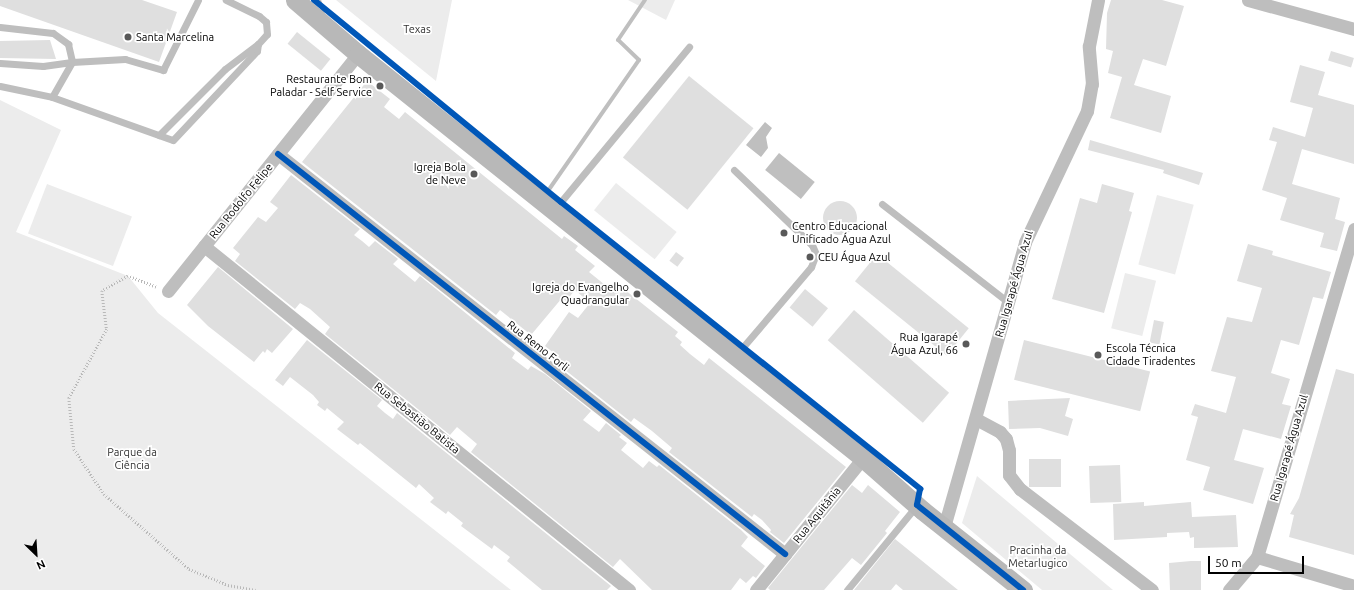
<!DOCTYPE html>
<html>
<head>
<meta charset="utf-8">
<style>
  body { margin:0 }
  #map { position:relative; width:1354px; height:590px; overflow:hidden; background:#fff; font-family:Ubuntu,sans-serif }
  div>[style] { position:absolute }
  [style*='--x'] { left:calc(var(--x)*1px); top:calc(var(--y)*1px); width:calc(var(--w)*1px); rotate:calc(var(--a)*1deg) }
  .green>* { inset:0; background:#ececec; transform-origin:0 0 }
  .water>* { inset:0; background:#bfbfbf; transform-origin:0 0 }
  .stream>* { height:4px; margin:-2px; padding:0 2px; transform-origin:2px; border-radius:2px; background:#bfbfbf }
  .building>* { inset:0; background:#dfdfdf; transform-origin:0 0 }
  .round { border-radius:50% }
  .path>* { height:2.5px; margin-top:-1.25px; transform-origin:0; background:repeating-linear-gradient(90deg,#b9b9b9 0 1px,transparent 0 3px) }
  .lane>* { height:7px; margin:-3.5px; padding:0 3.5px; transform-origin:3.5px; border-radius:3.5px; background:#bebebe }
  .street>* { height:13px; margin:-6.5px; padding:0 6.5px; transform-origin:6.5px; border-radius:6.5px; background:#bebebe }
  .secondary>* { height:19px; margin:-9.5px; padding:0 9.5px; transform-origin:9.5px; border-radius:9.5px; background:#b8b8b8 }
  .cycleway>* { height:6px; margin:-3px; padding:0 3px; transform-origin:3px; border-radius:3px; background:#0057b8 }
  .dots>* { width:11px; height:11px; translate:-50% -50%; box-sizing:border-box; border:2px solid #fff; border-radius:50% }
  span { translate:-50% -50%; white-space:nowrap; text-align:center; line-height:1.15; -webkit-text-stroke:3.5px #fff; paint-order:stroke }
  .park-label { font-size:11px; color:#333 }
  .poi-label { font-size:11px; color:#000 }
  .left { translate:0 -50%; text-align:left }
  .right { translate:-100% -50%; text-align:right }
  .street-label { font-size:11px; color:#000 }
  .north { position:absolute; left:16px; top:534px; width:40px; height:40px; -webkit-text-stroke:3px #fff; paint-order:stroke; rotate:155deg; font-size:11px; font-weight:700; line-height:16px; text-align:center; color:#000 }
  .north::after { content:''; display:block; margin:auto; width:14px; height:18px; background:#000; clip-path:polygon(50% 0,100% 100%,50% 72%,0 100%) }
  .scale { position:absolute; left:1208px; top:556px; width:96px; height:18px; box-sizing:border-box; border:2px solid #000; border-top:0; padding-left:5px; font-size:12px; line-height:14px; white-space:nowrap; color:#000; -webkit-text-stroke:3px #fff; paint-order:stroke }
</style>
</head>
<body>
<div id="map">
  <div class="green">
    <div style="clip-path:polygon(336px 0,452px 0,436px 81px)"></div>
    <div style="clip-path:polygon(628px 0,675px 0,666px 20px)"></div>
    <div style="clip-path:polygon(0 100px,61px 130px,16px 232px,128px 276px,158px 313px,511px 590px,0 590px)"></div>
    <div style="left:616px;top:183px;width:78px;height:35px;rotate:39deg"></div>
    <div style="left:47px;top:184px;width:91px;height:53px;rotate:21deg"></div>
    <div style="left:1157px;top:195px;width:38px;height:72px;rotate:15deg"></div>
    <div style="left:1125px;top:273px;width:32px;height:57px;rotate:14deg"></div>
    <div style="clip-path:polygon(977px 476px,1113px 590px,1042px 590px,962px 523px)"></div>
  </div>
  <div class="water">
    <div style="clip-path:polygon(765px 122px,772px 128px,766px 137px,768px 148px,761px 157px,746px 145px)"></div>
    <div style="left:779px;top:153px;width:46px;height:22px;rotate:39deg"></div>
  </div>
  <div class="stream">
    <div style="--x:319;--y:0;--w:12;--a:70"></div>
    <div style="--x:550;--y:188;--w:156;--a:-55.2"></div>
    <div style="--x:639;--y:60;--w:29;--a:-136"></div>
    <div style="--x:618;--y:40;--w:48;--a:-56"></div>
  </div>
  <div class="building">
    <div style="clip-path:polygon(0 0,142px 0,177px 12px,159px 62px,0 6px)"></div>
    <div style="clip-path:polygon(1111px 0,1162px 0,1184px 6px,1166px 66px,1143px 59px,1134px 85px,1171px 96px,1161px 133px,1110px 118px,1122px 77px,1108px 73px,1113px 51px,1106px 49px,1107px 13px)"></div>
    <div style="left:297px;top:32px;width:43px;height:15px;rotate:39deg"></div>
    <div style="clip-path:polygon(50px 40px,56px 59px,0 58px,0 41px)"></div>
    <div style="left:1331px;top:51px;width:24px;height:10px;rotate:17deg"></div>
    <div style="clip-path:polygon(1300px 65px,1325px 72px,1318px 95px,1354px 105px,1354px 164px,1302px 149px,1292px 184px,1340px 198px,1335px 219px,1345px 222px,1337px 251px,1320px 247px,1324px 233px,1280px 220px,1287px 198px,1262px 190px,1277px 142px,1269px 140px,1273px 127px,1305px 137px,1313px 108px,1290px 102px)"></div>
    <div style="left:689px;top:76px;width:83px;height:105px;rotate:39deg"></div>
    <div style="clip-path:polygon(367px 81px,390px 99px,384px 107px,399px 119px,405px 112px,562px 239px,564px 236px,578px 246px,575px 250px,595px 266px,589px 272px,615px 293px,620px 286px,678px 332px,675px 336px,682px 342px,680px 345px,690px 354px,704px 365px,709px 358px,846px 467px,784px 543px,770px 532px,771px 530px,762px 520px,754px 514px,752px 517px,669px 452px,672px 448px,652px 431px,634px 418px,631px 422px,555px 362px,559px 357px,545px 346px,569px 312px,578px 318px,590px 303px,575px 290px,566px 301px,562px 298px,531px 335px,500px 310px,496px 315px,302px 162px)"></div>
    <div style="clip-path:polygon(1090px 140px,1203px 173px,1199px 185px,1163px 173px,1164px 170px,1088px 150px)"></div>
    <div style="clip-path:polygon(291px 175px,360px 229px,354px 235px,362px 241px,369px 247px,375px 241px,398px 259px,393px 264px,415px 282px,420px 276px,515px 353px,512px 358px,528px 370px,531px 366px,545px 374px,591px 411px,583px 420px,599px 432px,606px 423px,621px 435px,619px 437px,627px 443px,621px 450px,643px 468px,649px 461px,657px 467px,659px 465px,741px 530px,748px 537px,741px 546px,765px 566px,756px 578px,753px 576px,746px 583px,740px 578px,731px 590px,652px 590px,620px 559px,613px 567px,471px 452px,477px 444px,457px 427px,450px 435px,325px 334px,330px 327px,310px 309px,300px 303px,295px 309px,235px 261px,240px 254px,233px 248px,258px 217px,266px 222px,278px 208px,270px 202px)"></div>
    <div style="clip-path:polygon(1102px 184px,1134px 193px,1129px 211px,1132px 212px,1104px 313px,1052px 299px,1080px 198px,1097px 203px)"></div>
    <div class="round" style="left:823px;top:201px;width:34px;height:34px"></div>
    <div style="clip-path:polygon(1248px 244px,1273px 251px,1272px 255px,1331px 272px,1323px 299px,1313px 297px,1299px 345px,1281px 340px,1271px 373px,1290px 379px,1282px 404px,1291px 406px,1281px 439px,1243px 429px,1234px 460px,1264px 468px,1253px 504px,1203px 490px,1210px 467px,1186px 460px,1198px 417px,1191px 415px,1195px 404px,1226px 413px,1236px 377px,1211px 371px,1227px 317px,1252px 322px,1262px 288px,1237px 281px)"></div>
    <div style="left:676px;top:252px;width:10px;height:11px;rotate:37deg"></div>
    <div style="left:877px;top:254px;width:118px;height:35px;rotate:39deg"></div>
    <div style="clip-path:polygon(218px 267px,293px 329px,272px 353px,267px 349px,265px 353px,263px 351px,254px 362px,208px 326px,187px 305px)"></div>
    <div style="left:805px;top:289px;width:30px;height:24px;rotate:40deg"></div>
    <div style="left:854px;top:310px;width:126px;height:40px;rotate:41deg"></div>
    <div style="left:1154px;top:320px;width:10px;height:23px;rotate:11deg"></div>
    <div style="clip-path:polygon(307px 340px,382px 400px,377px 406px,385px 413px,393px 419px,397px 413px,611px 586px,607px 590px,542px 590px,507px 561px,510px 557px,494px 545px,492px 549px,461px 526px,463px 523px,448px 511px,446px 514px,430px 502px,434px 498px,419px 484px,416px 488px,360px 443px,358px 445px,337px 429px,344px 422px,327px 408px,325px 411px,317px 405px,319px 402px,313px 395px,290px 377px,283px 386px,275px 380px)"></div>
    <div style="left:1024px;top:340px;width:130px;height:41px;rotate:14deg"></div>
    <div style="clip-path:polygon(1336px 369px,1354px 374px,1354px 555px,1289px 537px,1294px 515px,1290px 514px,1299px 498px)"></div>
    <div style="clip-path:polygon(1070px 398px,1065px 416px,1073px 419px,1068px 436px,1040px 428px,1009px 429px,1008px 401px)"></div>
    <div style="left:1029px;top:459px;width:32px;height:28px"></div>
    <div style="left:1120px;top:465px;width:37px;height:31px;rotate:88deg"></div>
    <div style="clip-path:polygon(852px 485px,862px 493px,868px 485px,900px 512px,885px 531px,887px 533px,861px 565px,852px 558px,824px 590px,770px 590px,768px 588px)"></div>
    <div style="clip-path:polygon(1144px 502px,1144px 506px,1191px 502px,1192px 517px,1236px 515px,1238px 547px,1194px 548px,1194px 537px,1190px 538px,1189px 532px,1167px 533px,1167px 537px,1114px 540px,1113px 504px)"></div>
    <div style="clip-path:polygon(895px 539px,958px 590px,903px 590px,896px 584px,891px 590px,854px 590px)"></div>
    <div style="clip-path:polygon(1191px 561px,1201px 561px,1201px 590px,1170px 590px,1169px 563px)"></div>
  </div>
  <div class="path">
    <div style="--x:156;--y:287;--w:30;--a:-159"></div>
    <div style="--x:128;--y:276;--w:30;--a:150"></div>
    <div style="--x:102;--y:291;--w:38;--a:83"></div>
    <div style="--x:107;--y:329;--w:79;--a:118.8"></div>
    <div style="--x:69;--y:398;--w:51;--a:84.4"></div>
    <div style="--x:74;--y:449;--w:54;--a:56.3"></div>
    <div style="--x:104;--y:494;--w:113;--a:41.4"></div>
    <div style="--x:189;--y:569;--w:42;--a:22.3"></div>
    <div style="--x:228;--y:585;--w:28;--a:10"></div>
  </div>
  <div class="lane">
    <div style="--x:0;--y:27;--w:53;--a:6.5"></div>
    <div style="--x:53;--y:33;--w:19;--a:36"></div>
    <div style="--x:68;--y:44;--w:18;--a:77"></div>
    <div style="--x:72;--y:62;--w:40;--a:119.7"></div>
    <div style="--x:0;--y:63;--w:43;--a:4"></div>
    <div style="--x:43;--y:66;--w:29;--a:-8"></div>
    <div style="--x:72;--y:62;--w:53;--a:-3.2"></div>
    <div style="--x:125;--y:59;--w:40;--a:16"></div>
    <div style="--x:163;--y:70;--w:78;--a:-63.4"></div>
    <div style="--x:0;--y:86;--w:53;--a:11.9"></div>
    <div style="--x:52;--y:97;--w:128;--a:19.6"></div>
    <div style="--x:173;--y:140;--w:122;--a:-46.7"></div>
    <div style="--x:257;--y:51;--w:7;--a:-82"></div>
    <div style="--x:258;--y:44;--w:13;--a:-48"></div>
    <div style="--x:267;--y:34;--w:12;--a:-95"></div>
    <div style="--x:266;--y:22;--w:9;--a:-139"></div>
    <div style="--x:259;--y:16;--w:37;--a:-154"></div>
    <div style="--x:159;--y:135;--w:93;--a:-45"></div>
    <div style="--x:225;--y:69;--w:41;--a:-37.1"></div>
    <div style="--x:734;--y:170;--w:108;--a:43.9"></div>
    <div style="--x:812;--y:245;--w:10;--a:66"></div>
    <div style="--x:816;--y:254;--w:14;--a:111"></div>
    <div style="--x:811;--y:267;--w:116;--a:130.4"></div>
    <div style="--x:882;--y:204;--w:160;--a:37.9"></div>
    <div style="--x:554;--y:210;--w:212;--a:-50.4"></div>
    <div style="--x:847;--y:590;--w:110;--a:-50.5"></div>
  </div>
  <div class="street">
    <div style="--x:1248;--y:0;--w:110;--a:15.3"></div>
    <div style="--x:278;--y:154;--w:646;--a:38.27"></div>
    <div style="--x:204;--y:246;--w:547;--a:38.99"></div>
    <div style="--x:168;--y:291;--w:304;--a:-51.3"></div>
    <div style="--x:976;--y:419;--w:27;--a:28"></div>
    <div style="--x:1000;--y:432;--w:9;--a:49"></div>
    <div style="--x:1006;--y:439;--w:11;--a:75"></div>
    <div style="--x:1009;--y:450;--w:25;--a:90"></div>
    <div style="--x:1009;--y:475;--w:18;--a:52"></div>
    <div style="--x:1020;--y:489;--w:166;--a:37.4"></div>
    <div style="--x:944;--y:527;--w:296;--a:-74.1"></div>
    <div style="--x:1025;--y:242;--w:145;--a:-64.7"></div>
    <div style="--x:1087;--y:111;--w:27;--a:-80"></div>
    <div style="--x:1092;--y:84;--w:38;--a:-95"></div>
    <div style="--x:1089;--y:46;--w:47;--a:-78.9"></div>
    <div style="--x:1257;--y:557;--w:101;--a:16.6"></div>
    <div style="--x:756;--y:590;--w:170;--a:-51"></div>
    <div style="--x:1229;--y:590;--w:43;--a:-49.7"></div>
    <div style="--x:1257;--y:557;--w:342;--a:-73.5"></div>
  </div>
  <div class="secondary">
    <div style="--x:295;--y:0;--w:83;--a:40.6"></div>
    <div style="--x:358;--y:54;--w:647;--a:38.66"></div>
    <div style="--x:863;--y:458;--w:79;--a:41.4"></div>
    <div style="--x:922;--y:510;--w:129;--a:38.4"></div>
  </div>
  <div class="cycleway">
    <div style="--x:314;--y:0;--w:319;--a:39.3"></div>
    <div style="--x:561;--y:202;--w:460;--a:38.6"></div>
    <div style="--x:920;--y:489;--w:16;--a:101"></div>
    <div style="--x:917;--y:505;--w:136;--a:38.7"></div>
    <div style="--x:278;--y:154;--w:646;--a:38.27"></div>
  </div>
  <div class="dots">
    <div style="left:128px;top:37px;background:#595959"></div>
    <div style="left:380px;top:86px;background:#595959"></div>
    <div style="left:474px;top:174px;background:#595959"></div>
    <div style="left:784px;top:233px;background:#595959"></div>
    <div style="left:810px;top:257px;background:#595959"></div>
    <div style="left:637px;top:294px;background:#595959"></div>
    <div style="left:966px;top:344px;background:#595959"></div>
    <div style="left:1098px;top:355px;background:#595959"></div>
  </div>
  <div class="park-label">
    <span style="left:417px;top:29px">Texas</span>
    <span style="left:132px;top:459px">Parque da<br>Ciência</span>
    <span style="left:1038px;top:557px">Pracinha da<br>Metarlugico</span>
  </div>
  <div class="poi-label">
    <span class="left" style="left:136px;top:37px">Santa Marcelina</span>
    <span class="right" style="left:372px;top:86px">Restaurante Bom<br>Paladar - Self Service</span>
    <span class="right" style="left:466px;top:174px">Igreja Bola<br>de Neve</span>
    <span class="left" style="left:792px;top:233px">Centro Educacional<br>Unificado Água Azul</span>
    <span class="left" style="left:818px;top:257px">CEU Água Azul</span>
    <span class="right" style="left:629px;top:294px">Igreja do Evangelho<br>Quadrangular</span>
    <span class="right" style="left:958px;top:344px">Rua Igarapé<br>Água Azul, 66</span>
    <span class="left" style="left:1106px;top:355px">Escola Técnica<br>Cidade Tiradentes</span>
  </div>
  <div class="street-label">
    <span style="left:241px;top:201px;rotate:-51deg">Rua Rodolfo Felipe</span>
    <span style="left:1014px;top:284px;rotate:-74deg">Rua Igarapé Água Azul</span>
    <span style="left:538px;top:346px;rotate:38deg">Rua Remo Forli</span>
    <span style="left:417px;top:418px;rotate:39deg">Rua Sebastião Batista</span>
    <span style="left:1289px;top:448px;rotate:-74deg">Rua Igarapé Água Azul</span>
    <span style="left:817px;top:515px;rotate:-51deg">Rua Aquitânia</span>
  </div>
  <div class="north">N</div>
  <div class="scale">50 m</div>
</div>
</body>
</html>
